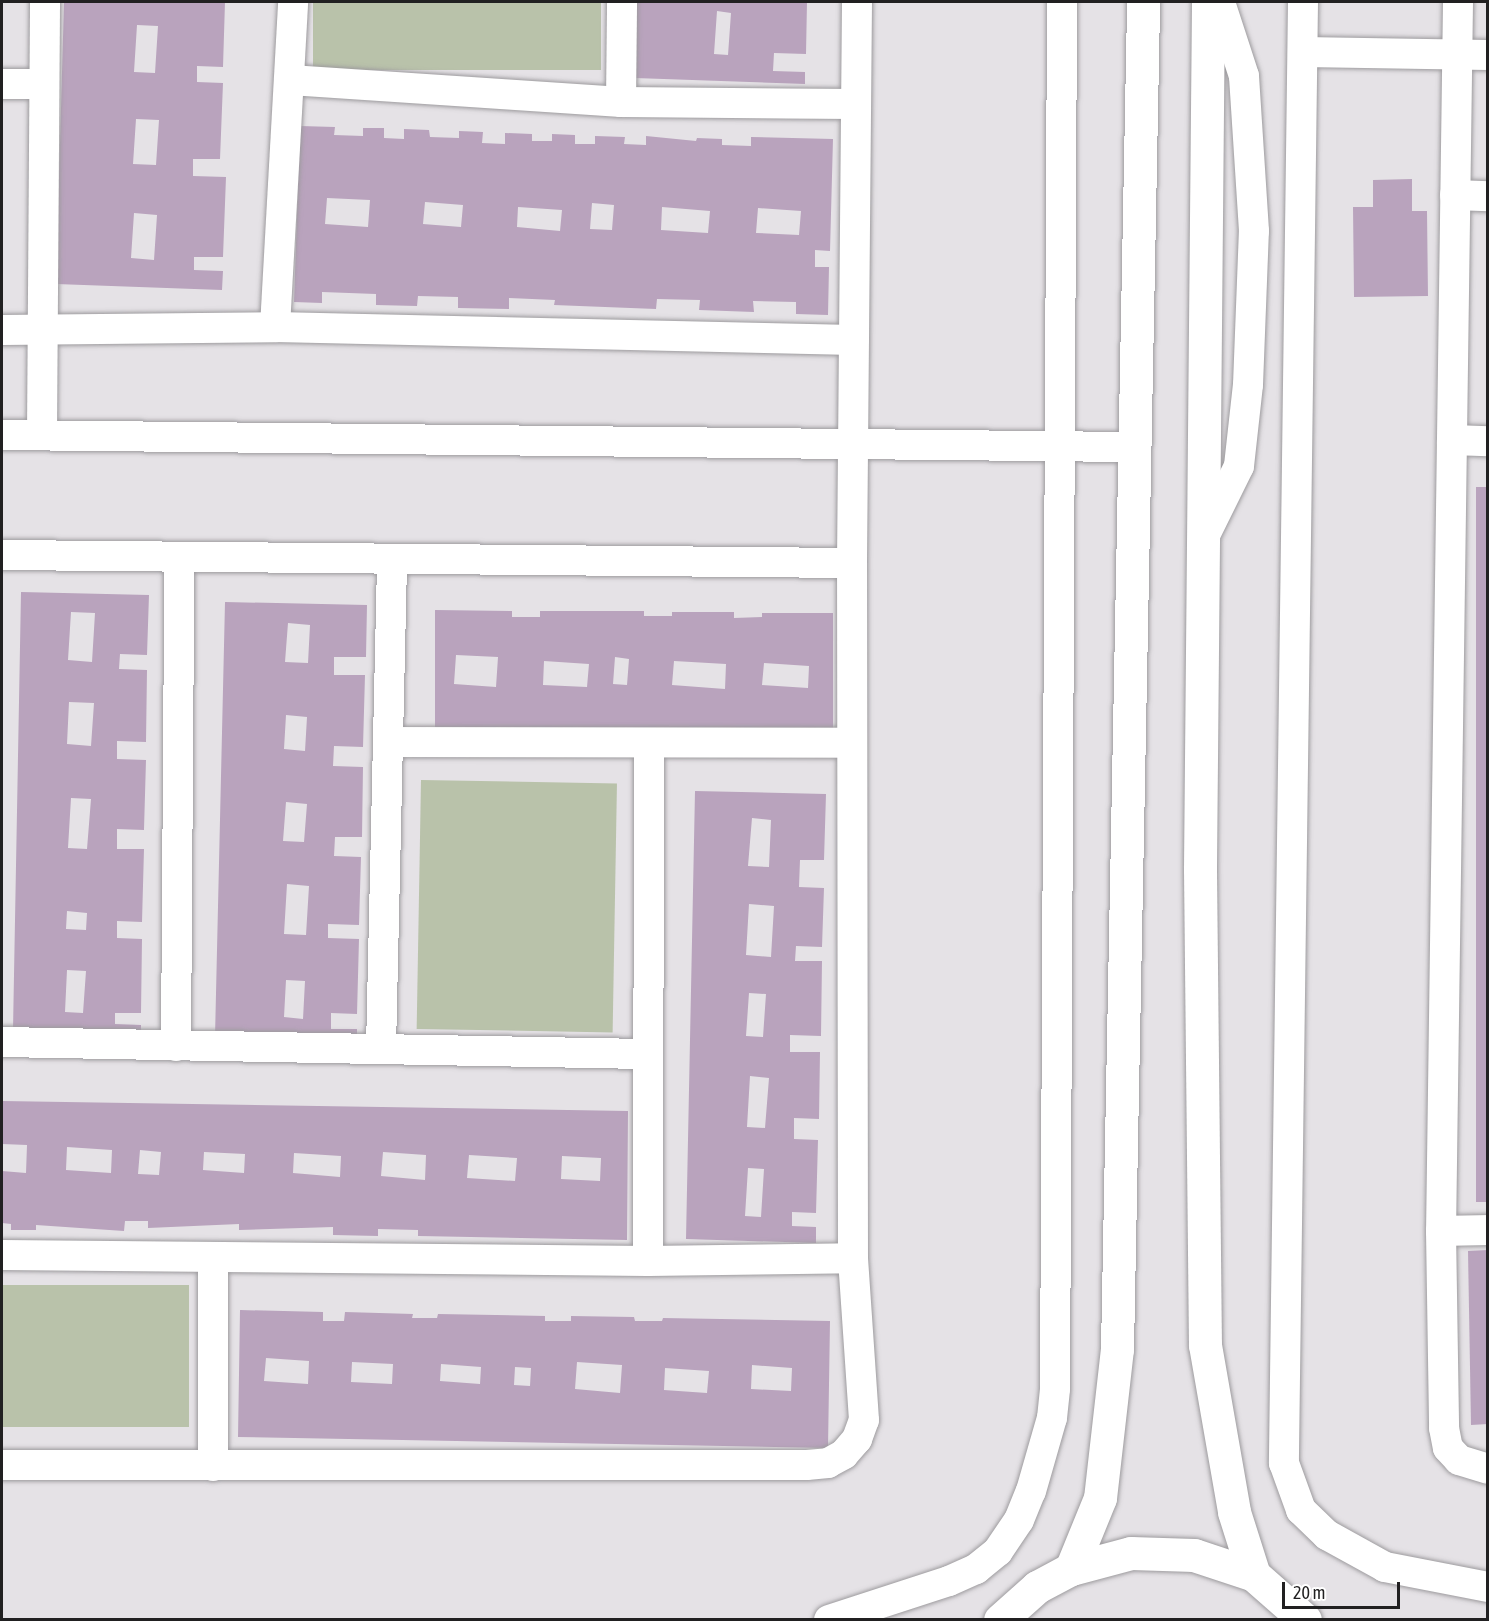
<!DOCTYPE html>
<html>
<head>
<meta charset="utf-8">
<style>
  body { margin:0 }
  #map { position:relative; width:1489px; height:1621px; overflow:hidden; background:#e5e2e6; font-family:"Asap Condensed",sans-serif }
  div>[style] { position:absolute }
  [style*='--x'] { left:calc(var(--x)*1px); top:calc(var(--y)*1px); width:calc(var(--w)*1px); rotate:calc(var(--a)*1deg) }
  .green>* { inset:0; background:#b9c2aa; transform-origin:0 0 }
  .building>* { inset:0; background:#b9a3bd; transform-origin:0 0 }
  .roads { filter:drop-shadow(0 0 2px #9d9b9e) drop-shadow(0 0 2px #9d9b9e) }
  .minor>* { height:30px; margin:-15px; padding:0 15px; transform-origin:15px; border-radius:15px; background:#fff }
  .tertiary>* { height:33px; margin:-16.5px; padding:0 16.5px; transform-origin:16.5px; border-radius:16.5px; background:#fff }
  span { translate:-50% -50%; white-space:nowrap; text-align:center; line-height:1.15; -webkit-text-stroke:4.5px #fff; paint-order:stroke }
  .frame { position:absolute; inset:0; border:3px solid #212021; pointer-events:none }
  .scale { position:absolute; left:1282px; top:1582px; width:118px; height:27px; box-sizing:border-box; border:3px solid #212021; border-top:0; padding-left:8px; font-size:18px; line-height:21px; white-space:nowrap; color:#212021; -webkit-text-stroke:4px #fff; paint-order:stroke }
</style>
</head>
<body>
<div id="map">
  <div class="green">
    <div style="left:313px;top:2px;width:288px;height:68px"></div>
    <div style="left:421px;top:780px;width:196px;height:249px;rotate:1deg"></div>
    <div style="left:2px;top:1285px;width:187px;height:142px"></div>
  </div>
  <div class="building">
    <div style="clip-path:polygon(evenodd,64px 2px,225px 2px,223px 67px,197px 66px,197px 82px,223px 83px,220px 159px,193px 159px,193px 176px,226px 177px,223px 257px,194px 257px,194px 270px,223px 271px,222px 290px,56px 284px,64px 2px,137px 25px,158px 26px,155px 73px,134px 72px,137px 25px,64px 2px,136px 119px,159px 120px,156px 165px,133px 164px,136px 119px,64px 2px,134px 213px,157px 215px,154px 260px,131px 258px,134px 213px)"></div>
    <div style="clip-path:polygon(evenodd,637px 2px,807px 2px,806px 54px,774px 53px,773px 71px,805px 72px,805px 84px,635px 78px,637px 2px,717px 11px,731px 13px,728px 55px,714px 54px,717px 11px)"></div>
    <div style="clip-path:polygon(evenodd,300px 126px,335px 127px,334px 135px,363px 136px,363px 128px,384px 128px,384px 138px,404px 139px,404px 129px,429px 130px,430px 137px,459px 138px,459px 131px,483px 132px,482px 143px,505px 144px,505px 133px,532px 134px,532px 141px,552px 141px,552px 134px,575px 135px,575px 144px,595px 144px,595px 136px,625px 137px,624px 144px,646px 145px,646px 136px,696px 141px,697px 138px,722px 139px,722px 145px,751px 146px,751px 137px,833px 139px,830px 251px,815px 250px,815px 267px,829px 267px,828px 315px,796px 314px,796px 302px,753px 301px,754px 312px,699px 310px,700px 300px,657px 299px,656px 309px,554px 305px,555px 300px,509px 298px,509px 309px,458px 308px,458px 297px,418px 296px,417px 306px,376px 305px,376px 294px,322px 292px,322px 303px,294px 302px,300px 126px,327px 198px,370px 200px,368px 227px,325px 224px,327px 198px,300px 126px,425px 202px,463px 205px,461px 227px,423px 224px,425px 202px,300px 126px,592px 203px,614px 205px,612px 230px,590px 229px,592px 203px,300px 126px,518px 207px,562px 210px,560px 231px,517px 227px,518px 207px,300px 126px,662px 207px,710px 211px,708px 233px,661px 230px,662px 207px,300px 126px,758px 208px,801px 211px,799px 235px,756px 233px,758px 208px)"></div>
    <div style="clip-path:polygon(1412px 179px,1412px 211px,1427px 211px,1428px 296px,1354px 297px,1353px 207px,1373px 207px,1373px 180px)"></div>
    <div style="left:1476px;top:487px;width:12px;height:715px"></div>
    <div style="clip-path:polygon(evenodd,21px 592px,149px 595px,147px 655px,120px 654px,119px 669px,147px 670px,146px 742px,117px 741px,117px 759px,146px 760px,144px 830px,117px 829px,117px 849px,144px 849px,142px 922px,117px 921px,117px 938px,142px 939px,141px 1013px,115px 1013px,115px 1024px,141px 1025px,141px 1033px,13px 1030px,21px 592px,71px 612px,95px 613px,92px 662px,68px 660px,71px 612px,21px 592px,69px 702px,94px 703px,91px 746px,67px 744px,69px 702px,21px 592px,71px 798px,91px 799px,87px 849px,68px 848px,71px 798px,21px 592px,67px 911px,87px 913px,86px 930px,66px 929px,67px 911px,21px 592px,67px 970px,86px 971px,83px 1013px,65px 1012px,67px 970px)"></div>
    <div style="clip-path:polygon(evenodd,225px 602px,367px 605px,366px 657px,334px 657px,334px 675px,365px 675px,363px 747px,334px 746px,333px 766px,363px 767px,362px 837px,335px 837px,334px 856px,361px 857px,359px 925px,328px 924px,328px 938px,359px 939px,357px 1014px,331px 1013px,331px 1029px,357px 1029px,357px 1040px,215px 1037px,225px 602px,288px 623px,310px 625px,308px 663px,285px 662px,288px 623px,225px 602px,286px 715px,307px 717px,305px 751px,284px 749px,286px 715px,225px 602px,286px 802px,307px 804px,304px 842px,283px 841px,286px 802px,225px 602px,287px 884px,309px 886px,306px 935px,284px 934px,287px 884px,225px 602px,286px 980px,305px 981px,303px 1019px,284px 1017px,286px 980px)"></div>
    <div style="clip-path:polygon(evenodd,435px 610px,512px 611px,512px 617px,540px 617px,540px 611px,644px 611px,644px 616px,672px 616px,672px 612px,734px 612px,734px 618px,762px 617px,762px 613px,833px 613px,833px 736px,435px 733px,435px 610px,456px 655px,498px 657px,496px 687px,454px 684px,456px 655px,435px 610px,615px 657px,629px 659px,627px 685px,613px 684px,615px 657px,435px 610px,544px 661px,589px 664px,587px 687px,543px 685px,544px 661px,435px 610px,674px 661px,726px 664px,725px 689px,672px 685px,674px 661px,435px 610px,764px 663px,809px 666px,808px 688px,762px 685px,764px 663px)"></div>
    <div style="clip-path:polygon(evenodd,695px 791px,826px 794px,824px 860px,800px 860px,799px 887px,824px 888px,822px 947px,796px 946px,795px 961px,822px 961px,821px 1036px,790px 1035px,790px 1052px,820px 1052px,819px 1119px,794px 1118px,794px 1139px,818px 1140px,816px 1213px,792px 1212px,792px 1226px,816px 1227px,816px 1243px,686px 1239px,695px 791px,752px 818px,771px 820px,769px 867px,748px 866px,752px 818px,695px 791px,749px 904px,774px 906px,771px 957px,746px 955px,749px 904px,695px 791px,749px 993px,766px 994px,763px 1037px,746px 1036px,749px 993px,695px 791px,750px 1076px,769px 1078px,765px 1128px,747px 1127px,750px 1076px,695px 791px,748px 1168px,764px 1169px,761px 1217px,745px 1216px,748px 1168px)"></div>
    <div style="clip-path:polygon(evenodd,2px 1101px,628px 1111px,627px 1240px,418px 1236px,418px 1230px,378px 1229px,378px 1236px,333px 1235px,333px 1227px,239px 1230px,239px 1224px,148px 1228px,148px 1221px,125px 1221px,124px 1231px,36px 1225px,36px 1230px,11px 1230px,11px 1224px,2px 1223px,2px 1171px,26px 1173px,27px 1145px,2px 1144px,2px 1101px,67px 1147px,112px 1150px,111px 1173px,66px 1170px,67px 1147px,2px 1101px,140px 1150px,161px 1152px,159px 1175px,138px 1174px,140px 1150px,2px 1101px,204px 1152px,245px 1154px,244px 1173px,203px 1170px,204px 1152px,2px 1101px,383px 1152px,426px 1155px,425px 1180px,381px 1176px,383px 1152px,2px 1101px,294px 1153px,341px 1156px,340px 1177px,293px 1173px,294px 1153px,2px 1101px,469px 1155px,517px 1158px,515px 1181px,467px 1178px,469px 1155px,2px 1101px,562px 1156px,601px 1158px,600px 1181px,561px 1179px,562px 1156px)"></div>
    <div style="clip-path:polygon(1488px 1250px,1488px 1424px,1471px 1425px,1468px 1251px)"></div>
    <div style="clip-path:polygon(evenodd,240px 1310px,323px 1312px,323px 1321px,344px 1321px,345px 1312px,413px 1314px,412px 1318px,437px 1318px,438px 1314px,545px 1316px,545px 1321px,571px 1321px,571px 1316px,634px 1317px,635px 1321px,662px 1321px,663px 1318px,830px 1321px,828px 1448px,238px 1437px,240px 1310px,266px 1358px,309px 1361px,308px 1384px,264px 1381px,266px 1358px,240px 1310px,352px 1362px,393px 1364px,392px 1384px,351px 1382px,352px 1362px,240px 1310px,577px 1362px,622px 1365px,620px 1393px,575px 1389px,577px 1362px,240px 1310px,441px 1364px,481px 1367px,480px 1384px,440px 1381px,441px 1364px,240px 1310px,752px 1365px,792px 1368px,791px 1391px,751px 1389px,752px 1365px,240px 1310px,515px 1367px,531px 1368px,530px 1386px,514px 1385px,515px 1367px,240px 1310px,665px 1368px,709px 1371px,707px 1393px,664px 1390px,665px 1368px)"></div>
  </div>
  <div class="roads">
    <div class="minor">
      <div style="--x:1303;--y:2;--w:1461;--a:90.75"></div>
      <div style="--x:1284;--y:1463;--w:50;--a:70.1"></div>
      <div style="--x:1301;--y:1510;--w:36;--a:44"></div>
      <div style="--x:1327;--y:1535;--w:66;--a:28.9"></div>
      <div style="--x:1385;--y:1567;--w:105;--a:11"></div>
      <div style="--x:1458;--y:2;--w:1229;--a:90.79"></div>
      <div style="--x:1441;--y:1231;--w:197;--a:89.1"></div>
      <div style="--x:1444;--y:1428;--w:20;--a:79"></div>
      <div style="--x:1448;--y:1448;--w:16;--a:47"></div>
      <div style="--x:1459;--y:1460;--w:30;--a:17"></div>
      <div style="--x:1303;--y:52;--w:185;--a:0.9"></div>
      <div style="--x:290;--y:80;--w:332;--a:3.8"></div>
      <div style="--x:621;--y:102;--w:235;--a:0.5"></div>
      <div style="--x:2;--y:84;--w:40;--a:0"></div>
      <div style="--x:621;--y:102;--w:100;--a:-89.4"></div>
      <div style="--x:1455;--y:195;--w:33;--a:2"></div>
      <div style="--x:275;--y:327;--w:325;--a:-86.8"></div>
      <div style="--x:2;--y:330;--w:273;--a:-0.6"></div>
      <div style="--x:275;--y:327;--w:579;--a:1.29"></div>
      <div style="--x:2;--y:435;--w:1132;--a:0.61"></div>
      <div style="--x:42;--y:435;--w:433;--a:-89.6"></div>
      <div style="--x:1452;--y:440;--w:36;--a:2"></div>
      <div style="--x:1203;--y:539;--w:81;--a:-63.7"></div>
      <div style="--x:1239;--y:466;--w:81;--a:-83.7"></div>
      <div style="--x:1248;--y:385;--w:154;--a:-87.8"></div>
      <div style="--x:1254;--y:231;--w:155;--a:-93.7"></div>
      <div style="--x:1244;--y:76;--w:78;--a:-108"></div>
      <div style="--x:2;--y:555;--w:850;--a:0.54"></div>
      <div style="--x:389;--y:742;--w:463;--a:0.1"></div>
      <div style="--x:2;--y:1042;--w:645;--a:1.07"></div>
      <div style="--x:176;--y:1046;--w:489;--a:-89.6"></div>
      <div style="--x:381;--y:1049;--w:490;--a:-88.7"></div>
      <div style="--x:1441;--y:1231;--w:47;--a:-1.2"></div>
      <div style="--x:2;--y:1255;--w:646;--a:0.53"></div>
      <div style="--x:648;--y:1261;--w:205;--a:-0.8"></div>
      <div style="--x:648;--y:1261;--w:518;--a:-89.89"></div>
      <div style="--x:2;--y:1465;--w:805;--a:0"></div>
      <div style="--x:807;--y:1465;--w:21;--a:-5"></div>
      <div style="--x:828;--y:1463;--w:18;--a:-29"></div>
      <div style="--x:844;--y:1454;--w:20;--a:-49"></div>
      <div style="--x:857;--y:1439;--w:20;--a:-70"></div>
      <div style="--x:864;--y:1420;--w:162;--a:-93.9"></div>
      <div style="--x:853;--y:1258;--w:695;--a:-90.08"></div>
      <div style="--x:852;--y:563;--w:561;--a:-89.49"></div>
      <div style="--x:213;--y:1466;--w:209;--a:-90"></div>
      <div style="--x:829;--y:1620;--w:126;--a:-18"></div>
      <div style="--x:949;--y:1581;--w:30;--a:-24"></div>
      <div style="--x:976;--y:1569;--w:28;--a:-39"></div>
      <div style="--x:998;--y:1551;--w:37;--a:-56"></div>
      <div style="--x:1019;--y:1520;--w:31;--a:-68"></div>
      <div style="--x:1031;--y:1491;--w:76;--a:-74"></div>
      <div style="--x:1052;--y:1418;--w:29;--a:-84"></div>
      <div style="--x:1055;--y:1389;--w:1387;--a:-89.71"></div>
    </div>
    <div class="tertiary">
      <div style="--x:1208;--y:2;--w:868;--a:90.53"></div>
      <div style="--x:1200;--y:870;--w:475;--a:89.4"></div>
      <div style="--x:1205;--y:1345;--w:169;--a:80.1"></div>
      <div style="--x:1234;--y:1512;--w:66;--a:72.4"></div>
      <div style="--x:1071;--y:1569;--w:77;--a:-67.8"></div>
      <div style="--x:1100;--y:1498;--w:150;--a:-83.5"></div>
      <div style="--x:1117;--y:1349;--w:1347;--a:-88.89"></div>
      <div style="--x:1000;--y:1620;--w:50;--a:-41.7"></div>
      <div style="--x:1037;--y:1587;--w:38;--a:-28"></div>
      <div style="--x:1071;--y:1569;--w:62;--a:-14.9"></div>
      <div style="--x:1131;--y:1553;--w:63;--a:1.8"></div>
      <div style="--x:1194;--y:1555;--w:63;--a:18.4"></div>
      <div style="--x:1254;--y:1575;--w:68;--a:41.4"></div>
    </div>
  </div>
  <div class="frame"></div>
  <div class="scale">20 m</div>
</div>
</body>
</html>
